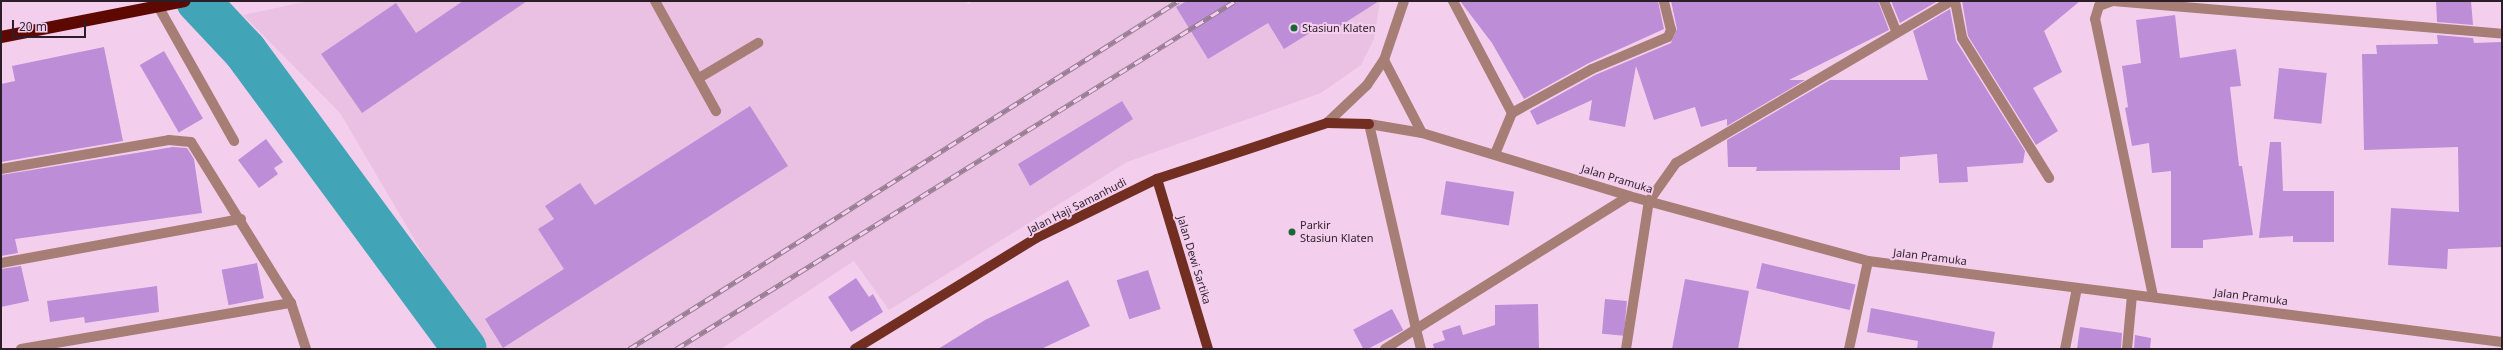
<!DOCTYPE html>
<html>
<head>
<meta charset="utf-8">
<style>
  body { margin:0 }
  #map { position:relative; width:2503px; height:350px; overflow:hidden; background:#f4cfed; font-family:"Noto Sans",sans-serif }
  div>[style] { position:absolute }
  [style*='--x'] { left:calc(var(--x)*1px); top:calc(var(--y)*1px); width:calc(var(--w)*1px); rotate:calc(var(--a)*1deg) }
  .built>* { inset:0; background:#ebc1e3 }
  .river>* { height:44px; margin:-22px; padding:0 22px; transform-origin:22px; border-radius:22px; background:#42a4b7 }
  .building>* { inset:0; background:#bd8dd8; transform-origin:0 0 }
  .minor>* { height:10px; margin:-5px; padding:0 5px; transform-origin:5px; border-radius:5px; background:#a77e75 }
  .major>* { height:10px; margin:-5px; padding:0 5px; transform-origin:5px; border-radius:5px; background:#722e21 }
  .highway>* { height:12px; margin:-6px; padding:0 6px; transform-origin:6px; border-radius:6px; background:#5d0900 }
  .rail>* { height:4.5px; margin-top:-2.25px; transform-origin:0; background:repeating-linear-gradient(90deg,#f4cfed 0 9px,#987e93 0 18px); box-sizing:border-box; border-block:1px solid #987e93 }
  .dots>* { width:11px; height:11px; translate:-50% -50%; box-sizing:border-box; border:2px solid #f4cfed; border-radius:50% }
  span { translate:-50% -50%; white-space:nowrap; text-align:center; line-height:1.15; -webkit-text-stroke:4px #f4cfed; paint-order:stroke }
  .poi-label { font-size:11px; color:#2b1e29 }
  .left { translate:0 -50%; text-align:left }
  .street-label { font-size:11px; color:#2b1e29 }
  .frame { position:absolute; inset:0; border:2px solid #2b1e29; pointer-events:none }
  .scale { position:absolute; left:12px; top:20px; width:74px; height:18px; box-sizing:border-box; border:2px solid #2b1e29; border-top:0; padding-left:5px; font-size:12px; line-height:14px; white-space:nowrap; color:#2b1e29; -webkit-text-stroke:3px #f4cfed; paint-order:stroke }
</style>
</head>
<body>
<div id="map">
  <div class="built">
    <div style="clip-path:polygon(308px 1px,966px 1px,968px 4px,973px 1px,1380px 1px,1374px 39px,1361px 65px,1321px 93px,1127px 162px,889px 310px,854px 261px,721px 349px,479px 349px,340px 113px,243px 15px)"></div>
  </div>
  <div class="river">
    <div style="--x:198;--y:1;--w:69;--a:46.8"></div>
    <div style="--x:245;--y:51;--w:370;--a:53.6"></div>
  </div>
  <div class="building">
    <div style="clip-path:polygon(463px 1px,527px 1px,362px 113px,321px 54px,396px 3px,416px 33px)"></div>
    <div style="clip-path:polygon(1187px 1px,1379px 1px,1329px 33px,1324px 24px,1284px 49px,1268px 23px,1208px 59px,1176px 7px)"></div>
    <div style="clip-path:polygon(1460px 1px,1658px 1px,1664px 29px,1589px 63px,1524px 99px,1492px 43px)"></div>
    <div style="clip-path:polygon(1671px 1px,1878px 1px,1889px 30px,1789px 80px,1805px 80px,1727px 126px,1727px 119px,1701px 127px,1695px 107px,1654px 120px,1636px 66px,1625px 127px,1589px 120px,1592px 100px,1537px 125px,1530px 111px,1595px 75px,1671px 43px,1677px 29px)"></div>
    <div style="clip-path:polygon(1891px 1px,1938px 1px,1900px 23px)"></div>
    <div style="clip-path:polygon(1962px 1px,2080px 1px,2044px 31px,2062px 72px,2033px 88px,2058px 131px,2036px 145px,1968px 36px)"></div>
    <div style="clip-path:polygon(2436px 1px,2471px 1px,2473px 25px,2437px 22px)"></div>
    <div style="clip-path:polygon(1950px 9px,1956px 41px,2025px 151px,2023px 163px,1967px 167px,1968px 182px,1939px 183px,1937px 154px,1900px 157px,1900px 170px,1756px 171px,1757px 167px,1728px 167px,1727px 140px,1830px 80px,1928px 80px,1913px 31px)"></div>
    <div style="clip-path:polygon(2175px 15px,2180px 58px,2236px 49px,2241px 86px,2230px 87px,2239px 166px,2242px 166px,2253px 235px,2203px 240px,2203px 248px,2171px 248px,2171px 171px,2152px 173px,2149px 143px,2132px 146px,2125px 108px,2128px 107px,2122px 66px,2141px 63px,2136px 20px)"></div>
    <div style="clip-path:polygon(2437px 35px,2473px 38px,2474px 43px,2502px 42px,2502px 247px,2448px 249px,2447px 269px,2388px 265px,2391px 208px,2459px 212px,2458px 147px,2364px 150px,2362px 54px,2377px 54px,2376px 45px,2438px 44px)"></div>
    <div style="clip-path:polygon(104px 47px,123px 141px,1px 162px,1px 84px,15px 81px,12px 66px)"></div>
    <div style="left:164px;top:51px;width:78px;height:28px;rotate:60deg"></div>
    <div style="left:2279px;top:68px;width:48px;height:51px;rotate:6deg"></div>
    <div style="clip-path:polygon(1122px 101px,1133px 119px,1030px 186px,1018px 164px)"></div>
    <div style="clip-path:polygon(750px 106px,788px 166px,503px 348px,485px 319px,564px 269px,538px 229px,554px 219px,545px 206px,580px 183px,595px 205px)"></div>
    <div style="clip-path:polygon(266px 139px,283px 162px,274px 168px,278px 174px,259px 188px,238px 160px)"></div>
    <div style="clip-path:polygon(2270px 142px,2281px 142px,2283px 191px,2334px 191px,2334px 242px,2293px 242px,2293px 236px,2259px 238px)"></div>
    <div style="clip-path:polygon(173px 147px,187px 148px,194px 159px,202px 213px,15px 239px,18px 253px,1px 256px,1px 175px)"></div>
    <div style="left:1446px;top:181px;width:69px;height:34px;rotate:9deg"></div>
    <div style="left:257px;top:263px;width:36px;height:36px;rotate:79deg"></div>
    <div style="left:1762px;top:263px;width:96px;height:26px;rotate:13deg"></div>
    <div style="clip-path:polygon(21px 266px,29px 301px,1px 307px,1px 269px)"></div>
    <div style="left:1148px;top:270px;width:41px;height:33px;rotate:72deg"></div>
    <div style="clip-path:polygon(856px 278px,869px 297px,873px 294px,883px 312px,851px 332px,828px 297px)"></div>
    <div style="clip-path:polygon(1685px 279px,1749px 291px,1738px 349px,1672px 349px)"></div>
    <div style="clip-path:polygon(1068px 280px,1090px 326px,1041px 349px,938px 349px,985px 320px)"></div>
    <div style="clip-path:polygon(157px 286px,159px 312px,85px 323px,84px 317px,50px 322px,47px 301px)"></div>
    <div style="left:1605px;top:299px;width:22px;height:35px;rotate:5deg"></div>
    <div style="clip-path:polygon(1538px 304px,1539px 349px,1434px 349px,1433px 344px,1445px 340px,1442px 331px,1460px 325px,1463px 335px,1495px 325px,1495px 305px)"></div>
    <div style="clip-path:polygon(1871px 308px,1995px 332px,1992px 349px,1917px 349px,1918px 341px,1867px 332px)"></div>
    <div style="left:1392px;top:309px;width:24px;height:44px;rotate:62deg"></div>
    <div style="clip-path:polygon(2080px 327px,2122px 333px,2121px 349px,2077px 349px)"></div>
    <div style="clip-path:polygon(2135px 335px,2151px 338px,2150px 349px,2134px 349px)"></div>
  </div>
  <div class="minor">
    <div style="--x:655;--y:1;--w:126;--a:61"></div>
    <div style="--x:1453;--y:1;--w:127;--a:62.2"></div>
    <div style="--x:1884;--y:1;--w:31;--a:68"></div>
    <div style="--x:1955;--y:1;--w:38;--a:79"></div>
    <div style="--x:1962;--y:38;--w:165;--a:58.1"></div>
    <div style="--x:158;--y:6;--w:155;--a:60.6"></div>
    <div style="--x:1384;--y:60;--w:82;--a:62.5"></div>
    <div style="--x:699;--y:78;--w:69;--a:-30.7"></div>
    <div style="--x:1327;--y:123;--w:55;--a:-43.5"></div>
    <div style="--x:1367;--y:85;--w:30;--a:-56"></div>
    <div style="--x:1384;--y:60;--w:62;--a:-71.3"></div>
    <div style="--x:1495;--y:154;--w:44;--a:-67.5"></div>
    <div style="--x:1512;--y:113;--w:91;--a:-28.8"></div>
    <div style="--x:1592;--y:69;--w:82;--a:-22.8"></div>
    <div style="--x:1668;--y:37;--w:8;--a:-67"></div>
    <div style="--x:1671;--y:30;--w:30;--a:-104"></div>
    <div style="--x:1;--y:169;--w:170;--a:-9.8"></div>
    <div style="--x:169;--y:140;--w:22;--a:5"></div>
    <div style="--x:191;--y:142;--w:190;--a:58.2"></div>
    <div style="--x:291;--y:303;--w:48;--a:71.9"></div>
    <div style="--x:1629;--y:196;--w:251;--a:148"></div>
    <div style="--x:1416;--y:329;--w:210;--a:-102.9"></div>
    <div style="--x:1369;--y:124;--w:54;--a:9.6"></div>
    <div style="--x:1422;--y:133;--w:216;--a:16.9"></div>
    <div style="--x:1629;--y:196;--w:248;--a:15.2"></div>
    <div style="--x:1868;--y:261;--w:639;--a:7.28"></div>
    <div style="--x:1;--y:263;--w:244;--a:-10.4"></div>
    <div style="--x:2153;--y:296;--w:283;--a:-101.8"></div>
    <div style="--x:2095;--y:19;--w:14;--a:-73"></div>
    <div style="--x:2099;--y:6;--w:15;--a:-20"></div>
    <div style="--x:2113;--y:1;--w:390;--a:4.8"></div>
    <div style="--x:21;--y:349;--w:274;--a:-9.7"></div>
    <div style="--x:1385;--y:349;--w:37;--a:-33"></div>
    <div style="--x:1416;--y:329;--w:21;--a:76"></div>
    <div style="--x:1626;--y:349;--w:150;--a:-81.2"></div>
    <div style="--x:1649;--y:201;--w:47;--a:-54.6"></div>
    <div style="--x:1676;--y:163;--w:319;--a:-30.5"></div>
    <div style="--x:1849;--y:349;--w:90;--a:-77.8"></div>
    <div style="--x:2065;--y:349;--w:62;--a:-78.9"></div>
    <div style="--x:2127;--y:349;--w:54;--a:-84.7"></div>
  </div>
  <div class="major">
    <div style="--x:1157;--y:179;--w:177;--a:73.3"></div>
    <div style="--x:855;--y:349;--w:212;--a:-31.5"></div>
    <div style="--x:1036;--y:238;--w:135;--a:-26"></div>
    <div style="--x:1157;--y:179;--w:179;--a:-18.2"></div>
    <div style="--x:1327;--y:123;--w:42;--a:1.4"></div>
  </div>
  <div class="highway">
    <div style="--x:1;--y:37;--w:187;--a:-11.1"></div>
  </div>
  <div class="rail">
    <div style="--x:629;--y:349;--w:650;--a:-32.37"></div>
    <div style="--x:676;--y:349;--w:658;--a:-31.9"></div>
  </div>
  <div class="dots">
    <div style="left:1294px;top:28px;background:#176839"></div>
    <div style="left:1292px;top:232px;background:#176839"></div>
  </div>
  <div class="poi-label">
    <span class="left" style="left:1302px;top:28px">Stasiun Klaten</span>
    <span class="left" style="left:1300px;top:232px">Parkir<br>Stasiun Klaten</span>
  </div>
  <div class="street-label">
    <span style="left:1617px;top:179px;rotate:17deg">Jalan Pramuka</span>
    <span style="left:1077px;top:206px;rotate:-27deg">Jalan Haji Samanhudi</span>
    <span style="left:1930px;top:257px;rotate:7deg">Jalan Pramuka</span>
    <span style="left:1194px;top:260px;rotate:73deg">Jalan Dewi Sartika</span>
    <span style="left:2251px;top:297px;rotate:7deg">Jalan Pramuka</span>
  </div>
  <div class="frame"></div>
  <div class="scale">20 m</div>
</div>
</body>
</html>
